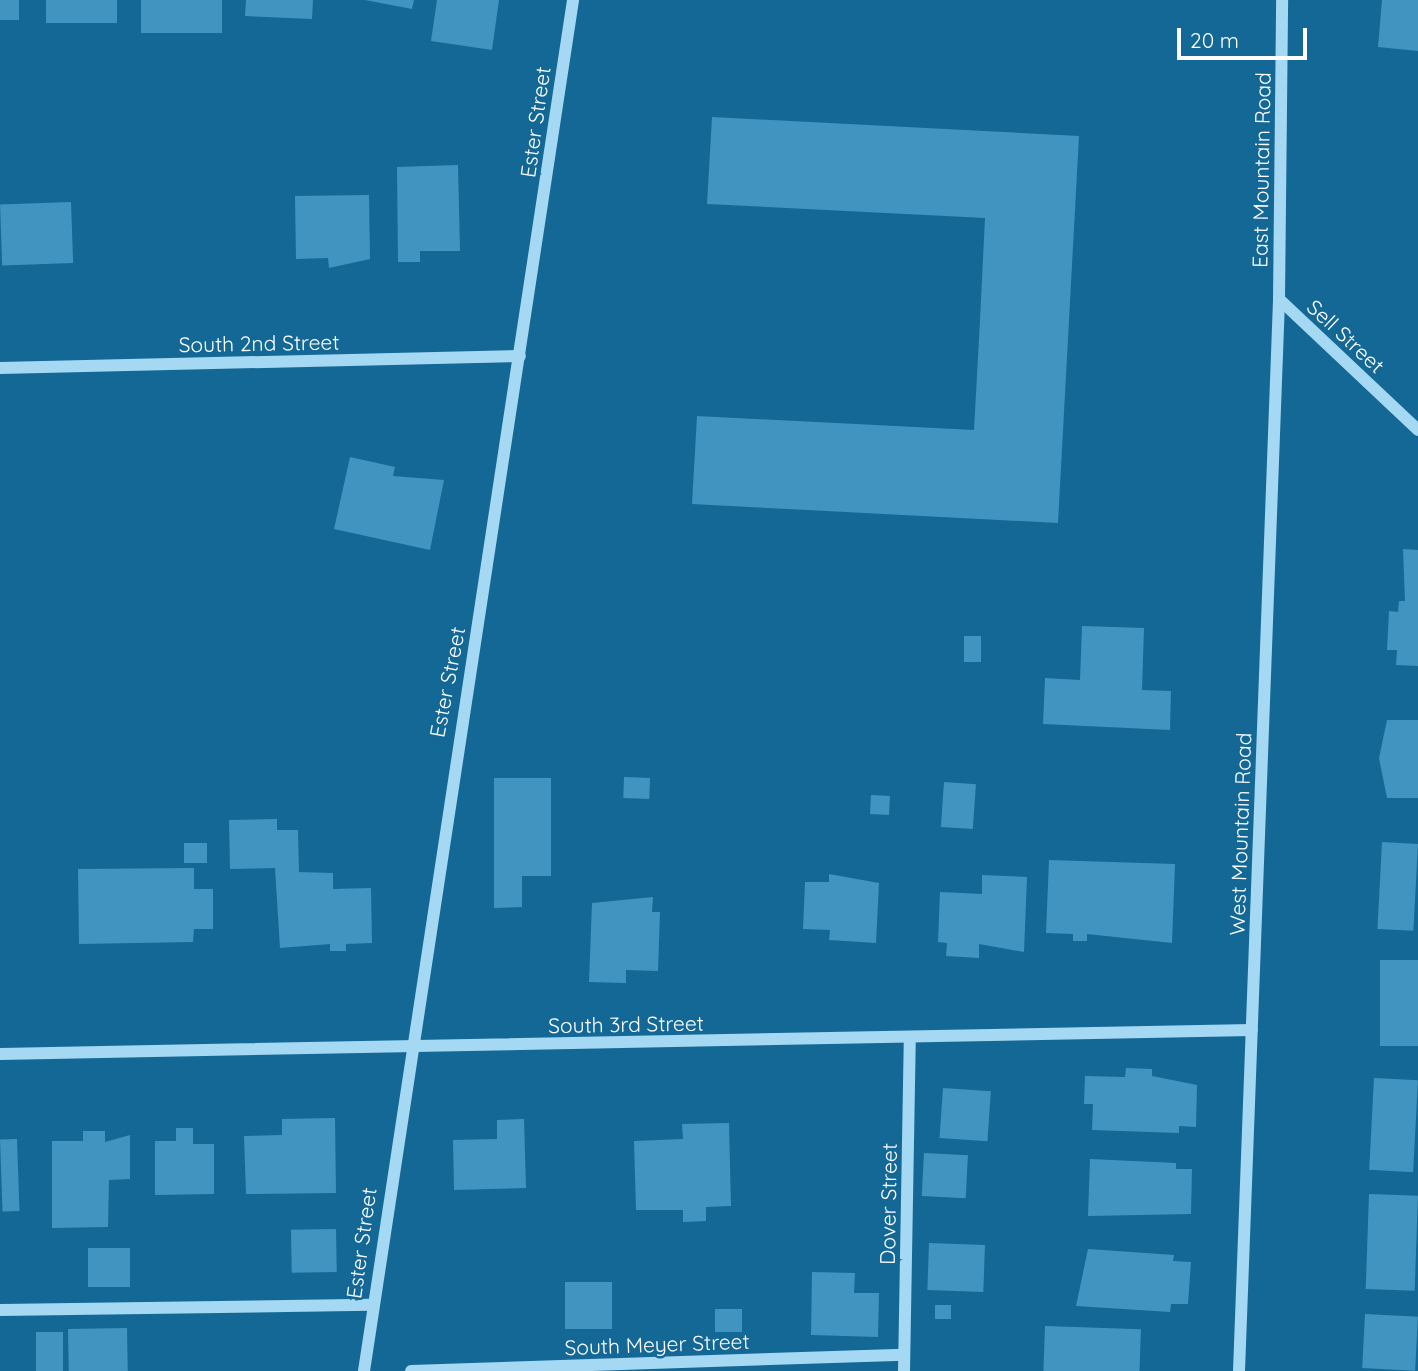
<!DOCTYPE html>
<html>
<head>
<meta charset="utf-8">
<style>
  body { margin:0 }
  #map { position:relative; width:1418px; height:1371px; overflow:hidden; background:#146896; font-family:Quicksand,sans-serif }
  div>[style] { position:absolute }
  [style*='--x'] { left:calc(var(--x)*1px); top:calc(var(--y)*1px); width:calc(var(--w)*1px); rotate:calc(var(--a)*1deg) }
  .building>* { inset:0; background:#4194bf; transform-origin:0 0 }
  .minor>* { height:12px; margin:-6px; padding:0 6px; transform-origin:6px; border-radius:6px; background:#a5d8f2 }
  span { translate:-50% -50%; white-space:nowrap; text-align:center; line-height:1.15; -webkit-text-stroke:5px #146896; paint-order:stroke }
  .street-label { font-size:21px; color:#fff }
  .scale { position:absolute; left:1177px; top:28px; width:130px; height:32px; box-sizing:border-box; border:4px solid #fff; border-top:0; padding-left:9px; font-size:21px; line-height:24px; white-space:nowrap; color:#fff; -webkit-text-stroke:5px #146896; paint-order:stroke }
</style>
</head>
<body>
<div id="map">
  <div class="building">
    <div style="left:0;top:0;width:19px;height:20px"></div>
    <div style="left:46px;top:0;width:71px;height:23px"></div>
    <div style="left:141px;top:0;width:81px;height:33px"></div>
    <div style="clip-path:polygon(246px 0,313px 0,312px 19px,245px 16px)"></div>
    <div style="clip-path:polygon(365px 0,414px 0,412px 9px)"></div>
    <div style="clip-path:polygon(437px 0,499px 0,492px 50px,431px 41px)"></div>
    <div style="clip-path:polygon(1382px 0,1418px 0,1418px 51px,1378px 47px)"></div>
    <div style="clip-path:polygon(712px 117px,1079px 136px,1058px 523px,692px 504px,697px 416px,974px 430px,980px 320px,985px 218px,707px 204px)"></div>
    <div style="clip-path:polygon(458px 165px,460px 251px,420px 251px,420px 262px,398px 262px,397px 167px)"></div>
    <div style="clip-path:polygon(369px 195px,370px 259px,329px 268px,328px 258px,296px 259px,295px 196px)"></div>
    <div style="left:71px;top:202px;width:61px;height:71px;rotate:88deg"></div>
    <div style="clip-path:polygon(350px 457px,395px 467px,393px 476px,444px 480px,430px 550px,334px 529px)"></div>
    <div style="clip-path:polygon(1403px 549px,1418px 550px,1418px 666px,1396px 665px,1397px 650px,1387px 650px,1389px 611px,1398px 612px,1399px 601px,1405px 601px)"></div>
    <div style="clip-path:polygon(1082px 626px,1144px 628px,1142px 690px,1171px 691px,1170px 730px,1043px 724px,1045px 678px,1080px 680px)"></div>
    <div style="left:964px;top:636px;width:17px;height:26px"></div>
    <div style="clip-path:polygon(1387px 720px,1418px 720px,1418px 798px,1387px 798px,1379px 758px)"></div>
    <div style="left:624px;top:777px;width:26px;height:21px;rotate:2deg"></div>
    <div style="clip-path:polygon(494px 778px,551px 778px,551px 876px,522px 876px,522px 907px,494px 908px)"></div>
    <div style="left:944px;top:782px;width:32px;height:45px;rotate:4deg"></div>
    <div style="left:871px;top:795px;width:19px;height:19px;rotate:3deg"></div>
    <div style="clip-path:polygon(277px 819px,277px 830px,298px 830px,299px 872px,333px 873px,333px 889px,371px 888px,372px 943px,346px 944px,346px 951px,330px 951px,330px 944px,280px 948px,275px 868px,230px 869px,229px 820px)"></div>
    <div style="left:1382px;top:842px;width:36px;height:87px;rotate:3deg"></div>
    <div style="left:184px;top:843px;width:23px;height:20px"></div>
    <div style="clip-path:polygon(1049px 860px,1175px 864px,1172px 943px,1087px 934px,1087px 941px,1073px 941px,1073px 934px,1046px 933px)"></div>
    <div style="clip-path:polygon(194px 868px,194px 889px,213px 889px,213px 929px,194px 929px,193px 942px,79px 944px,78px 869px)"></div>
    <div style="clip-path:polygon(829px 874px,879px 883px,876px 943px,829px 940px,830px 930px,803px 929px,805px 882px,829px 882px)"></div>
    <div style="clip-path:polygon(982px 875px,1027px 877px,1024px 952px,979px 944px,979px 958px,946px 956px,947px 943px,938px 942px,940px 892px,982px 894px)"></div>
    <div style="clip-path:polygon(653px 897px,652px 912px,660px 912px,658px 971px,626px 970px,626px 983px,589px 982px,592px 903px)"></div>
    <div style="left:1380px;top:960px;width:38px;height:86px"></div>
    <div style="clip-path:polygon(1126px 1068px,1152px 1069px,1152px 1076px,1197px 1085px,1196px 1127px,1179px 1126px,1179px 1133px,1092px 1130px,1093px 1104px,1084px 1104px,1085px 1076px,1125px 1077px)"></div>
    <div style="left:1374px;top:1078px;width:44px;height:92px;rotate:3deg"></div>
    <div style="left:943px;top:1088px;width:48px;height:50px;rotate:4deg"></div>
    <div style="clip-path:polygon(335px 1118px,336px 1193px,246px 1194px,244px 1136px,282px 1135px,282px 1119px)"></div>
    <div style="clip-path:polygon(524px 1119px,526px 1188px,454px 1190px,453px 1140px,497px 1139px,497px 1120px)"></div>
    <div style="clip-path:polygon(729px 1123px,731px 1206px,706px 1207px,706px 1221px,683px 1222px,683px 1210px,636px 1210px,634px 1141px,683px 1139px,682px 1124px)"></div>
    <div style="clip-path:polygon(176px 1128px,193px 1128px,193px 1144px,214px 1144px,214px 1194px,155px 1195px,155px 1141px,176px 1141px)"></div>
    <div style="clip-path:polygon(83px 1131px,105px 1131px,105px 1142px,130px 1135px,130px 1179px,109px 1180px,108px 1227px,52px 1228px,52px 1141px,83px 1141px)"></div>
    <div style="left:17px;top:1139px;width:72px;height:17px;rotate:88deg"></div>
    <div style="left:924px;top:1153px;width:44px;height:43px;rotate:3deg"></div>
    <div style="clip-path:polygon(1090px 1159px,1176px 1163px,1176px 1169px,1192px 1169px,1191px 1214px,1088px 1216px)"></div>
    <div style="left:1369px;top:1194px;width:49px;height:95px;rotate:2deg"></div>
    <div style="left:336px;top:1229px;width:43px;height:45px;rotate:89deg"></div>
    <div style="left:929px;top:1243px;width:56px;height:47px;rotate:2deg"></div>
    <div style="left:88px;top:1248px;width:42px;height:39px"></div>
    <div style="clip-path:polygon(1088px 1249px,1174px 1255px,1173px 1261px,1191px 1262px,1188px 1304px,1171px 1304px,1170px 1312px,1076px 1306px)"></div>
    <div style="clip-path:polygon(812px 1272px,855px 1273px,854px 1293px,879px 1293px,878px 1337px,811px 1335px)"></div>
    <div style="left:565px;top:1282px;width:47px;height:47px"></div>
    <div style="left:935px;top:1305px;width:16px;height:14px"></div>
    <div style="left:715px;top:1309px;width:27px;height:23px"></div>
    <div style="left:1365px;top:1314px;width:53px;height:54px;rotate:3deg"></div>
    <div style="left:1045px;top:1326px;width:96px;height:45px;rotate:2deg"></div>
    <div style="left:127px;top:1328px;width:43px;height:59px;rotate:89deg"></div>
    <div style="left:36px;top:1332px;width:27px;height:39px"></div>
  </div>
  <div class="minor">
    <div style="--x:1279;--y:299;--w:191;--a:43.3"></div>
    <div style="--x:0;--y:368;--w:520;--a:-1.32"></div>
    <div style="--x:0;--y:1054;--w:1252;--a:-1.1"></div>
    <div style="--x:0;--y:1310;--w:371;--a:-0.8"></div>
    <div style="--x:364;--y:1371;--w:1387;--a:-81.33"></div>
    <div style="--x:411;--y:1371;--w:493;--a:-1.9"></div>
    <div style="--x:904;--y:1371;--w:334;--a:-89"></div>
    <div style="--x:1239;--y:1371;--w:1073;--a:-87.86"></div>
    <div style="--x:1279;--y:299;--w:299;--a:-89.4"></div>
  </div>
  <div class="street-label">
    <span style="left:535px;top:122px;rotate:-82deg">Ester Street</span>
    <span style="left:1261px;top:170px;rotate:-89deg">East Mountain Road</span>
    <span style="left:1346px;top:336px;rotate:43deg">Sell Street</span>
    <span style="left:259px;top:343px;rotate:-1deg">South 2nd Street</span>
    <span style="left:447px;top:682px;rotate:-79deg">Ester Street</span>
    <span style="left:1240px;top:834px;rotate:-88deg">West Mountain Road</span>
    <span style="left:626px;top:1024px;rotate:-1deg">South 3rd Street</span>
    <span style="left:888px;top:1204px;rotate:-89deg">Dover Street</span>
    <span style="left:361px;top:1243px;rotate:-82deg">Ester Street</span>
    <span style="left:657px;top:1344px;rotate:-2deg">South Meyer Street</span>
  </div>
  <div class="scale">20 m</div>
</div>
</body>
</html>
